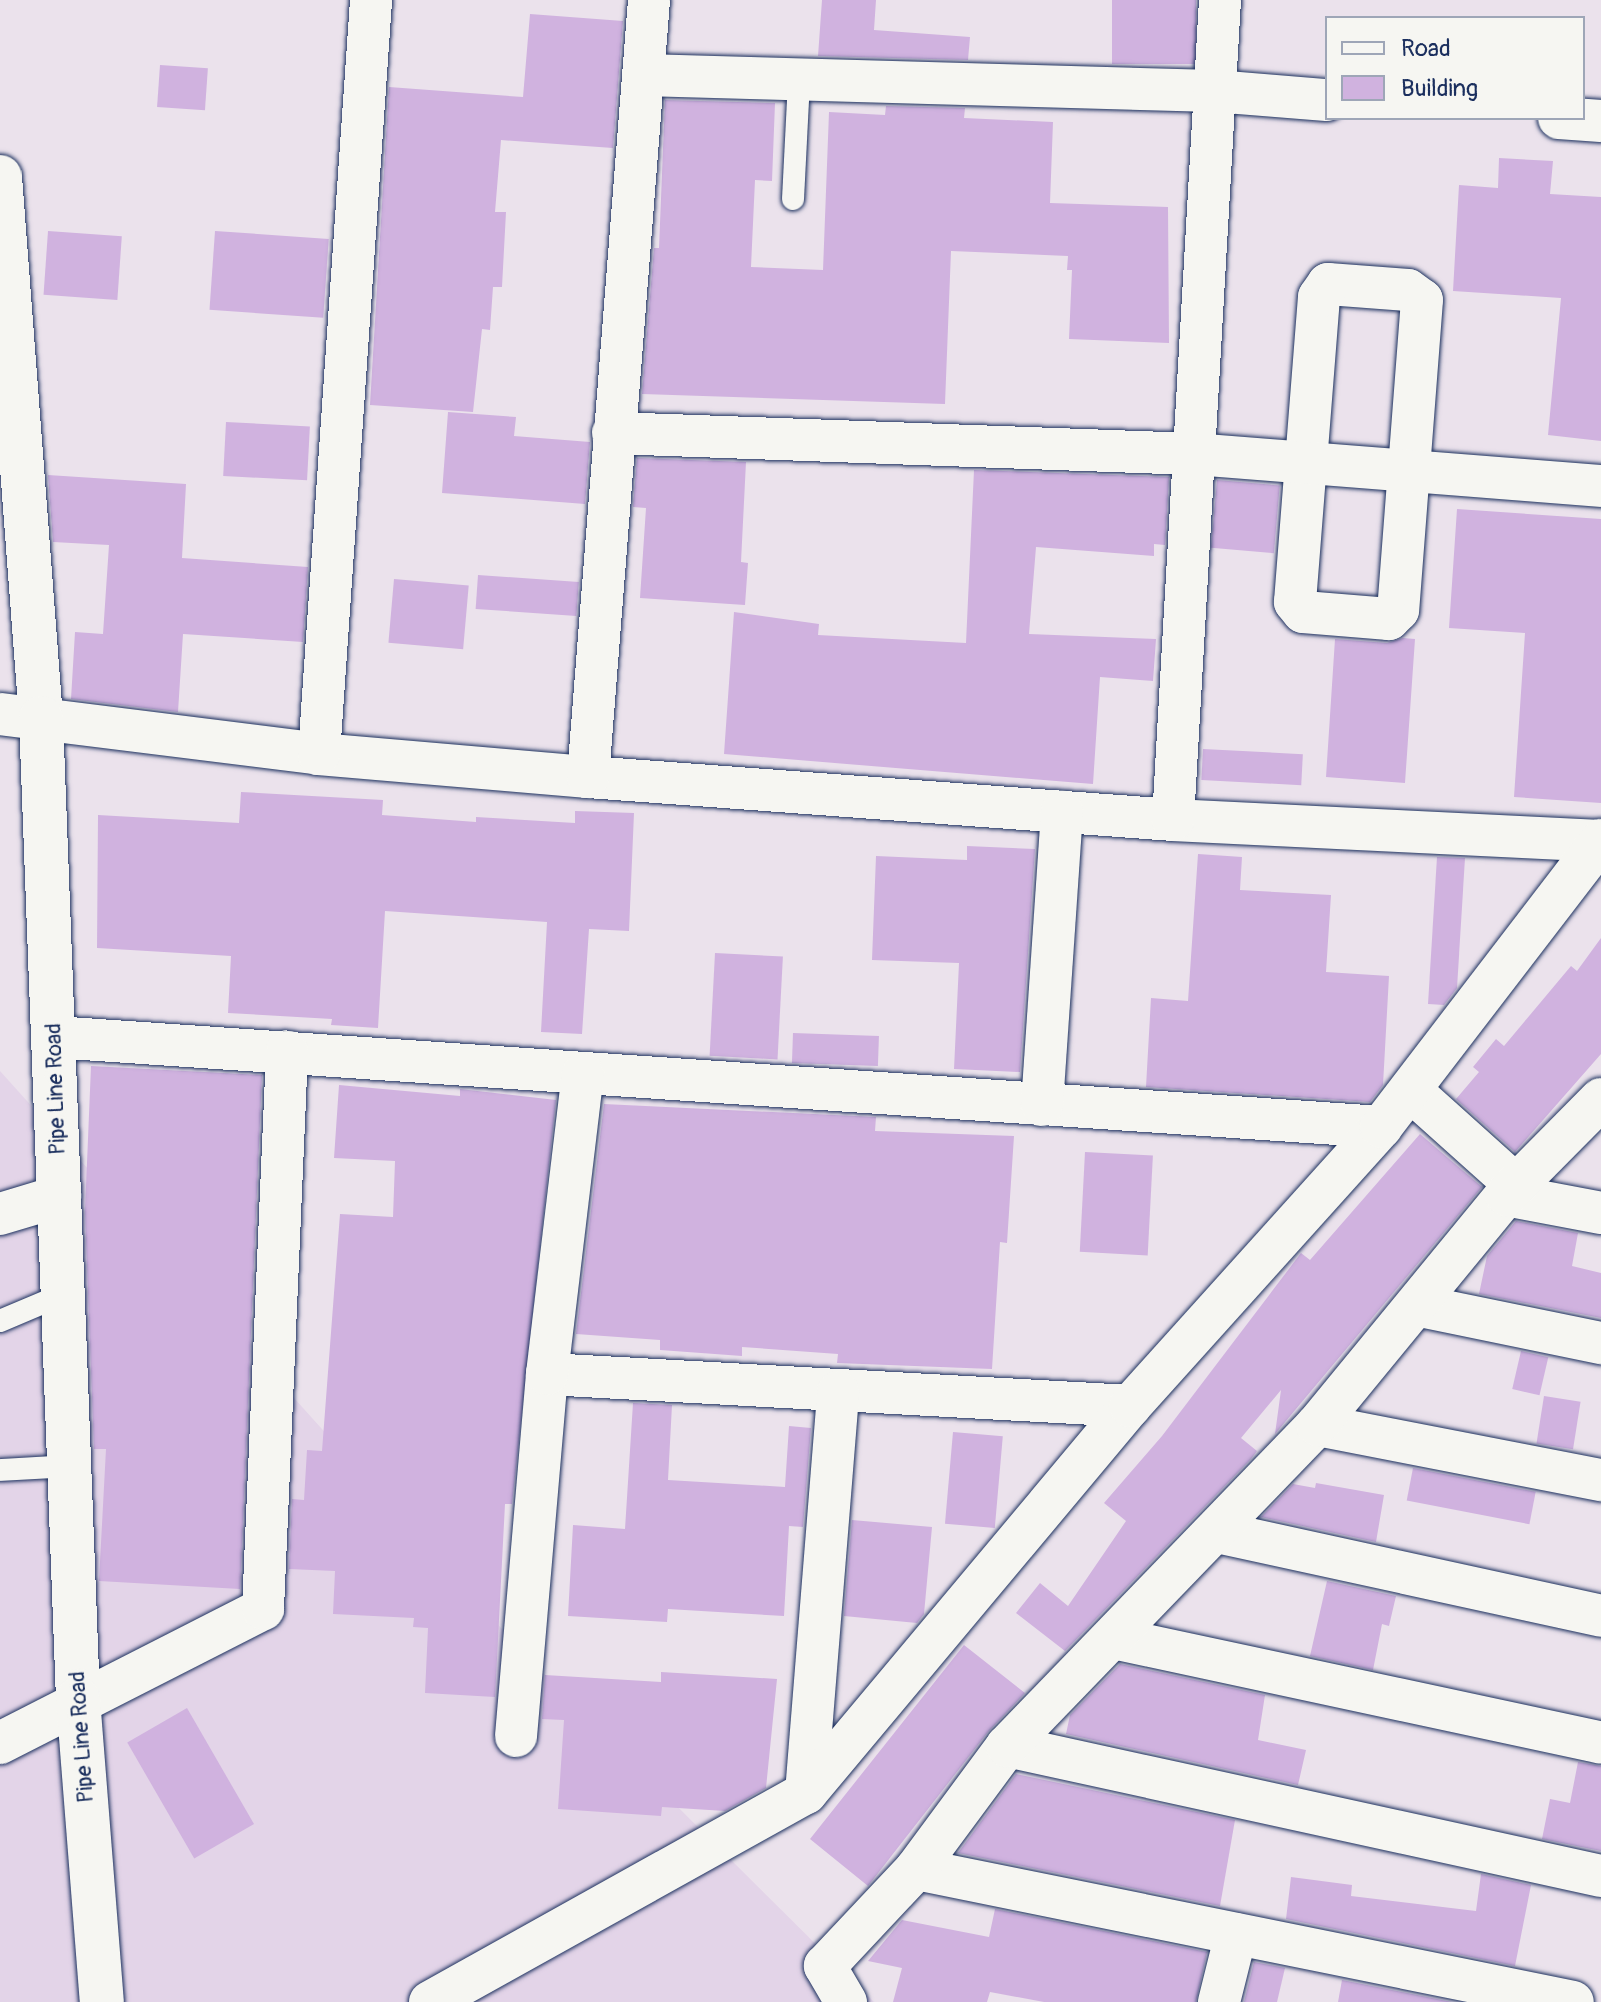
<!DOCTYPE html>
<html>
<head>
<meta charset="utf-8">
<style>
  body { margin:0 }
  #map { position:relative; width:1601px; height:2002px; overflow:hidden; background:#ebe2ec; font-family:Pangolin,sans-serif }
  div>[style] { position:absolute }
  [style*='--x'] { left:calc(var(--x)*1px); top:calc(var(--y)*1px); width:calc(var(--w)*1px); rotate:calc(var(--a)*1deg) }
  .built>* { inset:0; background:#e3d4e8 }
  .building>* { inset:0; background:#d0b2df; transform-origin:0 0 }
  .roads { filter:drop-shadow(0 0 2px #1b2f5e) drop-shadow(0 0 2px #1b2f5e) }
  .service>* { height:22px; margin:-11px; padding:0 11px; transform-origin:11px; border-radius:11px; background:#f6f6f2 }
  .minor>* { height:42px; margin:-21px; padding:0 21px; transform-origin:21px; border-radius:21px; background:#f6f6f2 }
  .tertiary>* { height:44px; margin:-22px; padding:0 22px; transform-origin:22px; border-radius:22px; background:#f6f6f2 }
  span { translate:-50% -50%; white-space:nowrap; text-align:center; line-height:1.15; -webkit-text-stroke:6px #f6f6f2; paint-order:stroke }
  .street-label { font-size:22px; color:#1b2f5e }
  .legend { position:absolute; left:1325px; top:16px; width:260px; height:104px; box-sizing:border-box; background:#f6f6f2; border:2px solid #9ea6b7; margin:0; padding:10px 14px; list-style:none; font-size:24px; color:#1b2f5e }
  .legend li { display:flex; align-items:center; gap:16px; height:40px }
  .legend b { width:40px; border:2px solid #9ea6b7 }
</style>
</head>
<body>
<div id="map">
  <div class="built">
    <div style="clip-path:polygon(0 1071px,528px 1658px,874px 2002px,0 2002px)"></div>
  </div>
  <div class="building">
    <div style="clip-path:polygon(822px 0,876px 0,874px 30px,970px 37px,968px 60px,818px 56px)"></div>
    <div style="left:1112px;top:0;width:84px;height:64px"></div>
    <div style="clip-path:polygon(530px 14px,623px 21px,613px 148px,501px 140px,495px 212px,506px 212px,502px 287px,493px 287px,490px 330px,482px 329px,473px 412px,370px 405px,389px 87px,523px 97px)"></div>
    <div style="left:160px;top:65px;width:48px;height:42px;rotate:4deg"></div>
    <div style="clip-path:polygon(665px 100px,775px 103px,772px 181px,755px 180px,751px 267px,823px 270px,829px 112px,885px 115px,886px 106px,965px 108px,964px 118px,1053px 122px,1050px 203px,1168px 207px,1169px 343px,1069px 339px,1072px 270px,1067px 270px,1068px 256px,951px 251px,945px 404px,642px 394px,654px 248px,659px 248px)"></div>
    <div style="clip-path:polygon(1499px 158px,1553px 161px,1550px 194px,1601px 197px,1601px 441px,1548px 435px,1561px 298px,1453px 291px,1459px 185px,1498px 188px)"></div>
    <div style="left:48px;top:231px;width:74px;height:64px;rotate:4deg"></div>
    <div style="left:215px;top:231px;width:114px;height:79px;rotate:4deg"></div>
    <div style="clip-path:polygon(448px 412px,516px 417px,514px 436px,590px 442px,585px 504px,442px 493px)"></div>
    <div style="left:226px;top:422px;width:84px;height:54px;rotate:3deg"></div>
    <div style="clip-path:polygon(637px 458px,746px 462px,741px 562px,748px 563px,745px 605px,640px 598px,646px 508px,633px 507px)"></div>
    <div style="clip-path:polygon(974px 470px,1169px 477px,1165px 545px,1154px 544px,1154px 556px,1036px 547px,1029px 634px,1156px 639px,1153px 681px,1100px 677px,1093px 784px,724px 754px,734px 612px,819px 624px,818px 635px,966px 643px)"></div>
    <div style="clip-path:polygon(48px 475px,186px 484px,182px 558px,308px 567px,303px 642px,183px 634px,178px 712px,71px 699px,75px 632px,103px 634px,109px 545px,53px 542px)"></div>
    <div style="left:1217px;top:480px;width:63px;height:68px;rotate:5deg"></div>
    <div style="clip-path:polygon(1457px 509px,1601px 519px,1601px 803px,1514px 797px,1525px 633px,1449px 628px)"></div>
    <div style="left:478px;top:575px;width:101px;height:34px;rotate:4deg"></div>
    <div style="left:394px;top:579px;width:75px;height:64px;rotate:5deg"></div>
    <div style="clip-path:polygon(1403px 638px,1415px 639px,1405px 783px,1326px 777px,1335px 639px,1387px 643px)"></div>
    <div style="left:1203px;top:749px;width:100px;height:31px;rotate:3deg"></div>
    <div style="clip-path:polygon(241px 792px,383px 800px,382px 815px,476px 822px,476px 817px,575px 823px,575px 811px,634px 813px,629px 931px,589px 929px,582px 1034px,541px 1032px,547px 922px,385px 911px,378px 1028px,331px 1025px,332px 1019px,228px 1013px,231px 956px,97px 948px,98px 815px,239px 823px)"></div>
    <div style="clip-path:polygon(967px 846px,1035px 849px,1020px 1072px,954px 1069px,959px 963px,872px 960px,876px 856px,967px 860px)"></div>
    <div style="clip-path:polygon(1198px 854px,1242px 857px,1240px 890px,1331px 895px,1326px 972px,1389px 976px,1383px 1085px,1370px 1102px,1146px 1087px,1151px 998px,1188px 1001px)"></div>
    <div style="clip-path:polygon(1437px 857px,1465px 858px,1457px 988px,1444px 1005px,1428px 1004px)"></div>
    <div style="clip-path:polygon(1601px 938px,1601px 1054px,1515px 1152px,1456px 1099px,1479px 1072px,1473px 1067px,1496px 1039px,1504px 1046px,1571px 966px,1577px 971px)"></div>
    <div style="left:715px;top:953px;width:68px;height:103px;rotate:3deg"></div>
    <div style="left:793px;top:1033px;width:86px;height:30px;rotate:2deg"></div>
    <div style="clip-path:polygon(91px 1066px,262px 1075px,240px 1589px,99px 1581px,106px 1449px,94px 1449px,85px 1211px)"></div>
    <div style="clip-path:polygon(339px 1085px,460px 1096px,460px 1089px,556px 1100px,512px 1504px,505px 1504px,495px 1697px,425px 1693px,428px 1628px,413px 1627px,414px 1618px,333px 1614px,335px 1571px,289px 1569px,292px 1499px,304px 1500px,307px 1450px,322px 1451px,340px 1214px,393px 1217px,395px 1161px,334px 1158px)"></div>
    <div style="clip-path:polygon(604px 1104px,876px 1117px,875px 1131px,1014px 1136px,1007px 1243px,1000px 1242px,992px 1369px,837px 1363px,838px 1354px,742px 1347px,742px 1356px,660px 1350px,660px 1340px,576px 1334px)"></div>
    <div style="clip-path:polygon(1420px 1134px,1482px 1187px,1275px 1434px,1281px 1390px,1241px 1438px,1257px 1451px,1251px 1459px,1065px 1651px,1016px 1613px,1040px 1583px,1068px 1606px,1126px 1521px,1104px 1503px,1162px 1436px,1301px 1253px,1310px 1260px)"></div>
    <div style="left:1085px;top:1152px;width:68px;height:100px;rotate:3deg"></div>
    <div style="clip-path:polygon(1516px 1221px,1578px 1233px,1572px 1266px,1601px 1273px,1601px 1318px,1479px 1294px,1487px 1256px)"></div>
    <div style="left:1521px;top:1351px;width:28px;height:39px;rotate:13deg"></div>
    <div style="left:1544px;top:1396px;width:37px;height:48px;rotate:9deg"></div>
    <div style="clip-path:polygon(633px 1403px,672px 1405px,668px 1480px,785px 1487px,789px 1426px,811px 1428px,803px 1527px,789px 1526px,784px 1616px,668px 1609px,667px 1622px,568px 1616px,573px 1525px,625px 1529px)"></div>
    <div style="left:953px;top:1432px;width:50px;height:92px;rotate:5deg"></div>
    <div style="left:1413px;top:1468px;width:125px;height:33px;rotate:11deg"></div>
    <div style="clip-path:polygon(1316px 1483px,1384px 1495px,1376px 1542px,1261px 1517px,1293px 1484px,1315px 1488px)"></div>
    <div style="clip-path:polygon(852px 1520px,932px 1527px,924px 1614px,917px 1623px,844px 1616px)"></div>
    <div style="clip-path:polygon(1327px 1581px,1396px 1596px,1389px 1626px,1382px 1624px,1373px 1670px,1310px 1656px)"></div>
    <div style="clip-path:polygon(964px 1645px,1025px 1693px,988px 1732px,868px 1886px,810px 1839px)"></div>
    <div style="clip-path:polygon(1120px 1664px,1265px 1695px,1258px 1740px,1306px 1750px,1298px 1785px,1066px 1734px,1070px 1715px)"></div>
    <div style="clip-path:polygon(661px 1672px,777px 1679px,766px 1788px,725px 1811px,662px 1807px,661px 1816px,558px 1809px,564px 1720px,542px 1719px,545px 1675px,661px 1682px)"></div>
    <div style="left:187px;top:1708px;width:134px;height:69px;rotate:60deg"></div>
    <div style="clip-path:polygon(1578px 1762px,1601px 1766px,1601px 1851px,1542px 1839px,1550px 1799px,1570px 1803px)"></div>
    <div style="clip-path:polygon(1016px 1774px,1235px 1820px,1220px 1906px,958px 1853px)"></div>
    <div style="clip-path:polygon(1481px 1874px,1531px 1885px,1515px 1966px,1286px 1919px,1291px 1877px,1352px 1885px,1351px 1896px,1476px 1911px)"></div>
    <div style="clip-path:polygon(995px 1909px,1207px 1952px,1196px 2002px,1044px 2002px,990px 1992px,987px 2002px,893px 2002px,902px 1968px,868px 1961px,902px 1920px,989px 1937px)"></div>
    <div style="clip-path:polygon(1254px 1962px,1285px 1968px,1277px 2002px,1244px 2002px)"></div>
    <div style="clip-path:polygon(1342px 1980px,1452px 2002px,1338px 2002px)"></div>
  </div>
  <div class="roads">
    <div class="service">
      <div style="--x:793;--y:199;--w:120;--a:-87.1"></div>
      <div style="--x:0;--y:1321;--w:69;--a:-22.9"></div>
      <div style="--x:0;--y:1470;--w:69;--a:-3.3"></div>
    </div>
    <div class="minor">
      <div style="--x:643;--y:75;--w:571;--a:1.61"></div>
      <div style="--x:1214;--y:91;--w:113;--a:4.6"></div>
      <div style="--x:1559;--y:118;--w:42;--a:4.1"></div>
      <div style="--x:1328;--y:284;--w:80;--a:4.3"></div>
      <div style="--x:1408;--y:290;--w:17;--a:36"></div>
      <div style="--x:1422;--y:300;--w:311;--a:94.4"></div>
      <div style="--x:1398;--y:610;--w:13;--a:135"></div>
      <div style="--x:1389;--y:619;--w:86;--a:-175.3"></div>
      <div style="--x:1303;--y:612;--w:13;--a:-129"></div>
      <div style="--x:1295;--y:602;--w:306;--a:-85.5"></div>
      <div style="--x:1319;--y:297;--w:16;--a:-55"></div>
      <div style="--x:613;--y:433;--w:581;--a:2.07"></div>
      <div style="--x:1194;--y:454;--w:408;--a:4.5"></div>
      <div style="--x:0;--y:714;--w:321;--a:7.1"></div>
      <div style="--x:319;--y:754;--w:270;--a:4.9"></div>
      <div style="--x:588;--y:777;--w:587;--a:4.2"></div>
      <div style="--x:1173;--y:820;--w:427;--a:2.8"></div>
      <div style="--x:319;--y:754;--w:756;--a:-86.05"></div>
      <div style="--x:588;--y:777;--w:779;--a:-85.51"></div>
      <div style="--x:1173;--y:820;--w:821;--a:-86.72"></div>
      <div style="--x:54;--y:1037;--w:1330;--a:3.88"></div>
      <div style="--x:1410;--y:1090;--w:142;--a:41.9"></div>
      <div style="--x:1042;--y:1105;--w:294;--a:-86.1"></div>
      <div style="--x:1506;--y:1195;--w:97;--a:10.7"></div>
      <div style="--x:0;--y:1214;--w:63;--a:-16.7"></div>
      <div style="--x:1420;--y:1306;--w:185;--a:11.6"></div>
      <div style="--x:547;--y:1374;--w:584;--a:3.14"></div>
      <div style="--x:1317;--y:1425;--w:289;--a:11"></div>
      <div style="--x:1217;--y:1532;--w:393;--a:12.3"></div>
      <div style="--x:1113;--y:1638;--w:499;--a:12.1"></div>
      <div style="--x:516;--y:1736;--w:363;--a:-85.1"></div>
      <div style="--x:547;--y:1374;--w:302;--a:-83.2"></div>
      <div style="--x:0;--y:1743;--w:295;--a:-27"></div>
      <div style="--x:263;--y:1609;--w:558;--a:-87.53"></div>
      <div style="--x:1007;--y:1746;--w:608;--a:12.34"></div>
      <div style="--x:806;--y:1793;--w:402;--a:-85.4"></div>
      <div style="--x:916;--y:1869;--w:670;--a:11.44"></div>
      <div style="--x:430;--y:2002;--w:430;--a:-29.1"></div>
      <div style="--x:806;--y:1793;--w:505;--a:-50.06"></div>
      <div style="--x:1130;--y:1406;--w:375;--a:-48"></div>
      <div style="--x:1381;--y:1127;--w:362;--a:-52.5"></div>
      <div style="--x:846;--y:2002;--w:42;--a:-120.3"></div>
      <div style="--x:825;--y:1966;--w:133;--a:-46.8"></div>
      <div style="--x:916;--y:1869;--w:153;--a:-53.5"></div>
      <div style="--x:1007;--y:1746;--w:446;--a:-46"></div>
      <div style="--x:1317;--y:1425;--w:298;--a:-50.6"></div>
      <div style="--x:1506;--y:1195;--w:135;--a:-45.3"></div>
      <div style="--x:1219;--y:2002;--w:70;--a:-76"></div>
    </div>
    <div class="tertiary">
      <div style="--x:0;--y:177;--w:543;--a:85.67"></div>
      <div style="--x:41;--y:718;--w:982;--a:87.84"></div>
      <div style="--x:78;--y:1699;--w:304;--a:85.5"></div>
    </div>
  </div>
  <div class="street-label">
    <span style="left:56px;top:1089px;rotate:-92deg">Pipe Line Road</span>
    <span style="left:82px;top:1737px;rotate:-94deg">Pipe Line Road</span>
  </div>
  <ul class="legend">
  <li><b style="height:10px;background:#f6f6f2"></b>Road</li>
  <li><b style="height:22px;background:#d0b2df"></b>Building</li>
  </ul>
</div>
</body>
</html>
